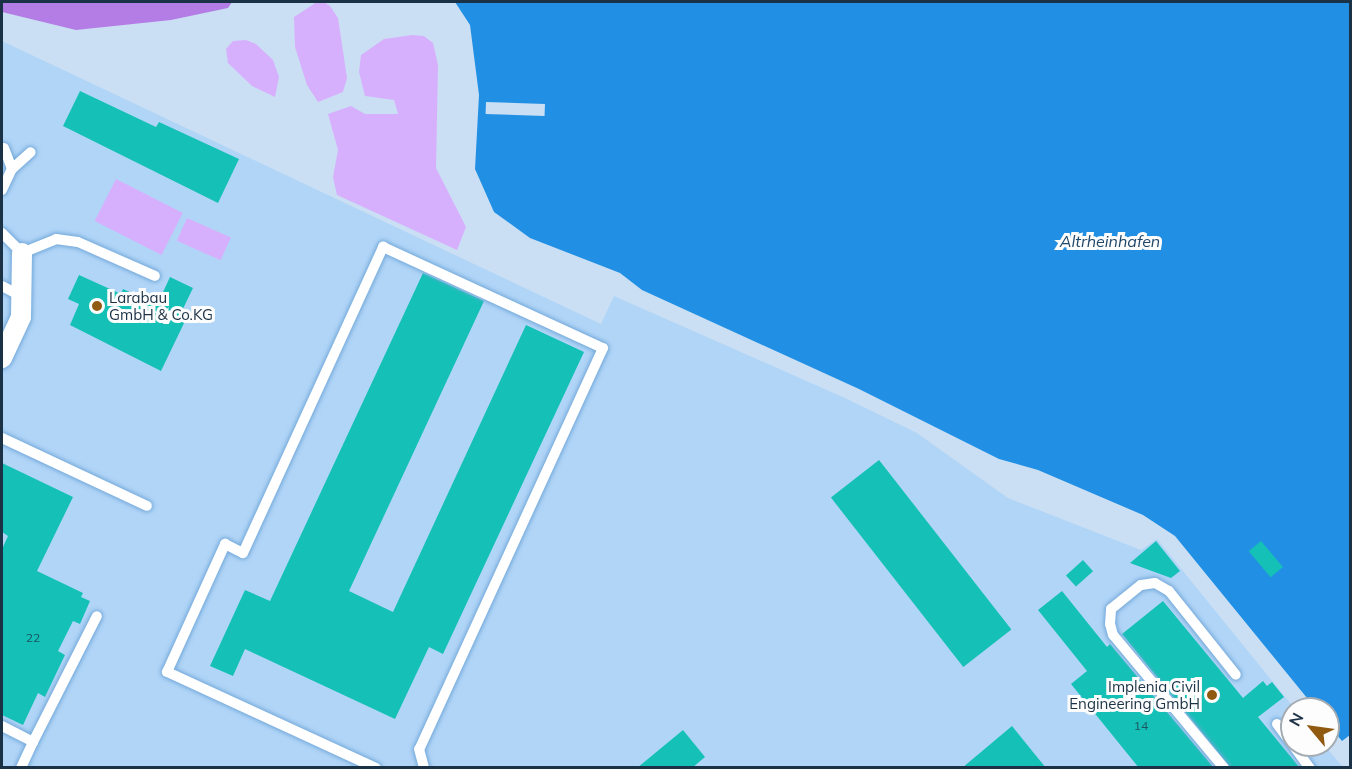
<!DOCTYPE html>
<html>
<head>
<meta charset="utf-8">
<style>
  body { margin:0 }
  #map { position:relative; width:1352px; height:769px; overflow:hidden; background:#cadff4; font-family:Mulish,sans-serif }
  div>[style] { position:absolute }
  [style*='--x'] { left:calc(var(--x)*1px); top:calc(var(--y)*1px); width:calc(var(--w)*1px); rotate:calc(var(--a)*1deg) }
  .built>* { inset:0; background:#b1d5f7 }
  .green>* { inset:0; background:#d7b0fd; transform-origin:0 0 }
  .forest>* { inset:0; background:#b47de5 }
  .water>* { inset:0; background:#2190e4 }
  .pier>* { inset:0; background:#cadff4; transform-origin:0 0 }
  .building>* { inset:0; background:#15c1b6; transform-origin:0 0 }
  .roads { filter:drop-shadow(0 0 2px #74a9da) drop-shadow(0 0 2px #74a9da) }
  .service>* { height:10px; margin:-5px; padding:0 5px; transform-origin:5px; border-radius:5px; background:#fff }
  .minor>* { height:20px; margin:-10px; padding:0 10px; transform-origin:10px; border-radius:10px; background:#fff }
  .dots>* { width:16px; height:16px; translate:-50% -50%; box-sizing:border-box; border:3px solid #fdfdfd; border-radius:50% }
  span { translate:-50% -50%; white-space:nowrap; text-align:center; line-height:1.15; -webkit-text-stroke:6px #fdfdfd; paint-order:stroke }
  .number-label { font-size:12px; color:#1a5561 }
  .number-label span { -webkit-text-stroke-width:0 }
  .poi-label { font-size:15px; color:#1b3145 }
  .left { translate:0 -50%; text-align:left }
  .right { translate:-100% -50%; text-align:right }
  .water-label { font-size:16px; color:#1e4769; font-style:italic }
  .frame { position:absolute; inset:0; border:3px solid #1b3145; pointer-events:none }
  .north { position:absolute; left:1280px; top:697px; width:60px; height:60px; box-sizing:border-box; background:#fdfdfd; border:2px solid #a3abb3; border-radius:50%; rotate:299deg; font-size:16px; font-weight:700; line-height:24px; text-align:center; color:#1b3145 }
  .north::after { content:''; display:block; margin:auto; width:21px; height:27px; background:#905a10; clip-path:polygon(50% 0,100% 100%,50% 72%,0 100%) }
</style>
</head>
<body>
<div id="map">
  <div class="built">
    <div style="clip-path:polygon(2px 41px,601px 324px,614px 296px,845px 398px,917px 433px,1008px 498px,1141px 550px,1157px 539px,1295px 709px,1292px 709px,1292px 745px,1324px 745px,1343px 767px,2px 767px)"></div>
  </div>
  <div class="green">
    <div style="clip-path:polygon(317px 2px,324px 2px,330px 6px,338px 18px,347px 78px,343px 92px,318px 102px,307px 85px,295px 47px,294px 17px)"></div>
    <div style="clip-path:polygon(412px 35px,424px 36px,433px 43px,438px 65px,436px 168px,466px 227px,457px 250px,337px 195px,333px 177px,338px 150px,328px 114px,351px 106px,365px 114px,398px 114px,394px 100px,365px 96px,359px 72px,361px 55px,384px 39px)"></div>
    <div style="clip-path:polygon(246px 40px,256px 44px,273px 60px,279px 77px,275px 97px,252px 86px,228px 63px,226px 49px,233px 41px)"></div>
    <div style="left:116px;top:179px;width:75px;height:47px;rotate:27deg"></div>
    <div style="left:187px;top:218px;width:48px;height:25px;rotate:24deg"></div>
  </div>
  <div class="forest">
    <div style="clip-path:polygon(2px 2px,232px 2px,228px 8px,171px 20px,76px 30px,2px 12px)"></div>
  </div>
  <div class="water">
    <div style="clip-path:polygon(455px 2px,1350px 2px,1350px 735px,1342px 741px,1328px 724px,1328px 709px,1316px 709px,1175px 536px,1143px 515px,1038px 470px,999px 459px,859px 389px,642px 290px,620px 273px,530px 238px,494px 212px,475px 169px,479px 95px,470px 25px)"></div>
  </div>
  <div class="pier">
    <div style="left:486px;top:102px;width:59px;height:12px;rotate:2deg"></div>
  </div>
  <div class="building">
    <div style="clip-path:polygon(80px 91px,156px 127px,159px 122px,239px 159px,218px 203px,63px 126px)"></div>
    <div style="clip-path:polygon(423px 273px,484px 301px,349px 591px,393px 612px,526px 325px,584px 352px,443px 654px,429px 647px,395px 719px,245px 649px,233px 676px,210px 666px,245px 590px,270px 601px)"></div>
    <div style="clip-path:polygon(79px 275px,121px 294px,123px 289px,157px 305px,170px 277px,193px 288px,180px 315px,186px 319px,161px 371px,70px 325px,79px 304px,68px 299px)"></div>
    <div style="left:879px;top:460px;width:215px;height:61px;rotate:52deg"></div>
    <div style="clip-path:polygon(2px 463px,73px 497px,37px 571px,83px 593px,81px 597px,90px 601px,80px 624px,73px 621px,58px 651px,65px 655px,45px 697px,38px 693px,23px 725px,2px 715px,2px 549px,8px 536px,2px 532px)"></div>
    <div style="clip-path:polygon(1156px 541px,1180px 571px,1171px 578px,1130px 563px)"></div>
    <div style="left:1261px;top:541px;width:34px;height:16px;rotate:50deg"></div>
    <div style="left:1083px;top:560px;width:15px;height:23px;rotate:48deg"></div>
    <div style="clip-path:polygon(1062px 591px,1107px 647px,1110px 644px,1214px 768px,1139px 768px,1071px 684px,1087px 671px,1038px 610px)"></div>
    <div style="clip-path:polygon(1163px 601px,1243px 698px,1263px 681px,1267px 686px,1272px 682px,1284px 697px,1258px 717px,1300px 768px,1231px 768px,1122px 634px)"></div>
    <div style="clip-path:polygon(1012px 726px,1046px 768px,962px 768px)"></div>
    <div style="clip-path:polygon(683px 730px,705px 757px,692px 768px,637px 768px)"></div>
  </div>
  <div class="roads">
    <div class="service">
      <div style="--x:4;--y:148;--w:22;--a:69"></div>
      <div style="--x:2;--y:190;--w:23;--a:-65"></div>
      <div style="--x:12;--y:169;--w:25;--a:-42"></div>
      <div style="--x:2;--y:233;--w:28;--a:45"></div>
      <div style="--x:22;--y:253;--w:37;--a:-22"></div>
      <div style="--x:56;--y:239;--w:22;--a:8"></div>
      <div style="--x:78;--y:242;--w:84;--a:23.8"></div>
      <div style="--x:2;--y:286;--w:21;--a:28"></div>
      <div style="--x:2;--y:438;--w:160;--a:25.1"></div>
      <div style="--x:1277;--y:724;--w:25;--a:53"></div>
      <div style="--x:2;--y:726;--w:35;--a:27"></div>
      <div style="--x:33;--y:742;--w:29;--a:115"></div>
      <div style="--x:33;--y:742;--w:141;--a:-63.1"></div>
      <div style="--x:1293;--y:745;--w:29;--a:54"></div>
      <div style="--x:376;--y:768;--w:230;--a:-155.3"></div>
      <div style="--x:167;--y:672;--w:141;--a:-65.6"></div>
      <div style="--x:225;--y:544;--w:20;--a:27"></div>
      <div style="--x:243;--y:553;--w:337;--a:-65.4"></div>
      <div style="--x:383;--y:247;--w:242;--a:24.7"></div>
      <div style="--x:603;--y:348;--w:441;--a:114.6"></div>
      <div style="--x:419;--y:749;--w:20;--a:75"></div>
      <div style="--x:1224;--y:768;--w:173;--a:-129.8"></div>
      <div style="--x:1113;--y:635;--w:11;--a:-105"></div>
      <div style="--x:1110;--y:624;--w:15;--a:-86"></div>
      <div style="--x:1111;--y:609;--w:38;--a:-39"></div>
      <div style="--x:1141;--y:585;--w:14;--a:-8"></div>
      <div style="--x:1155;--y:583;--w:16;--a:30"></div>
      <div style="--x:1169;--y:591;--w:107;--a:51.4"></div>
    </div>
    <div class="minor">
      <div style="--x:2;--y:358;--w:45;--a:-65.1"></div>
      <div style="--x:21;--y:317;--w:64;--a:-89.1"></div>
    </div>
  </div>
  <div class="dots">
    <div style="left:97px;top:306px;background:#905a10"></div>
    <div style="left:1212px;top:695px;background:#905a10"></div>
  </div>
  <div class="number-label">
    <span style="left:33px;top:638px">22</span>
    <span style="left:1141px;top:726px">14</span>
  </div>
  <div class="poi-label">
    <span class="left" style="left:109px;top:306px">Larabau<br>GmbH &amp; Co.KG</span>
    <span class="right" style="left:1200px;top:695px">Implenia Civil<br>Engineering GmbH</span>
  </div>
  <div class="water-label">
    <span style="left:1110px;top:241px">Altrheinhafen</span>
  </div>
  <div class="frame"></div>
  <div class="north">N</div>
</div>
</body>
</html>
